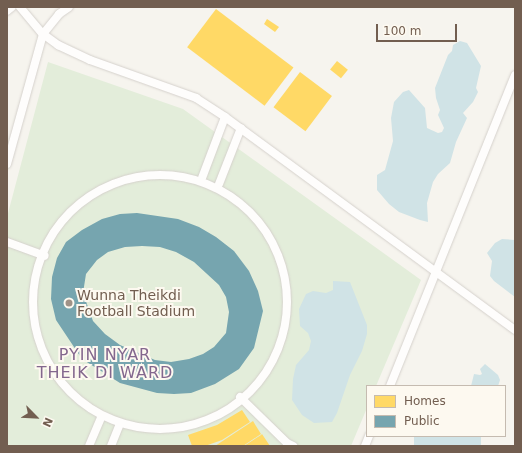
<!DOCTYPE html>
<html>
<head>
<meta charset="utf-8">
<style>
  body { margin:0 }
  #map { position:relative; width:522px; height:453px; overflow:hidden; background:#f6f4ee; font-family:"DejaVu Sans",sans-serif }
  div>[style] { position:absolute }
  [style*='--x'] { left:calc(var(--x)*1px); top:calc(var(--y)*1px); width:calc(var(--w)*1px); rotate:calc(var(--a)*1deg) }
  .green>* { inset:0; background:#e3edda }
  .water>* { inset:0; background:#d0e3e6; transform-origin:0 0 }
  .homes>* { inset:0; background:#ffd966; transform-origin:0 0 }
  .public>* { inset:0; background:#76a5af }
  .roads { filter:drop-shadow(0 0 1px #d5d1cc) drop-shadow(0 0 1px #d5d1cc) }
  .minor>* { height:8px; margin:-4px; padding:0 4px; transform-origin:4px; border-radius:4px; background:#fefdfc }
  .minor>.ring { margin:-4px; padding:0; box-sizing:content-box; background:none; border:8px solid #fefdfc; border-radius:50% }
  .dots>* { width:11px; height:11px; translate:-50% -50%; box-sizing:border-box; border:2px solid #fdf9f0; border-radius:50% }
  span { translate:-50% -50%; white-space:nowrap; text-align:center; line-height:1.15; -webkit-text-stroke:4px #fdf9f0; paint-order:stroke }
  .poi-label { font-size:14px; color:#725e50 }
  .left { translate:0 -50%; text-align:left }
  .quarter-label { font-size:16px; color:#83678e; letter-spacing:1px }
  .frame { position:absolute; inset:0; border:8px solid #725e50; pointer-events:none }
  .legend { position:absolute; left:366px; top:385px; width:140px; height:52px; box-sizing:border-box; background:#fdf9f0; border:1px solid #c5bbb0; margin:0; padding:5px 7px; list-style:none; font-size:12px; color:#725e50 }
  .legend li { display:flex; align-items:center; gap:8px; height:20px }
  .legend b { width:20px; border:1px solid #c5bbb0 }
  .north { position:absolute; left:16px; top:397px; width:40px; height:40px; -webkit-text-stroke:3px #fdf9f0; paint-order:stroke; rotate:114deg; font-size:11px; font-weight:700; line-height:16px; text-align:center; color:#725e50 }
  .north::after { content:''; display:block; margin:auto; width:14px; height:18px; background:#725e50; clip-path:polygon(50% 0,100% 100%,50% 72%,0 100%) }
  .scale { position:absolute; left:376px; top:24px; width:81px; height:18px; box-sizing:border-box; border:2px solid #725e50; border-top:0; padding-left:5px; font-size:12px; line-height:14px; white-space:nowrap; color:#725e50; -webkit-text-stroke:3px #fdf9f0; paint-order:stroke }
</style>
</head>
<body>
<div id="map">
  <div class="green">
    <div style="clip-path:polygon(48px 62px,183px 109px,421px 280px,376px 386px,367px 386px,367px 408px,351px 446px,7px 446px,7px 217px)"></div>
  </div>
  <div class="water">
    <div style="clip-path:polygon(460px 41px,467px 43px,481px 66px,476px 88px,478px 92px,473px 102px,463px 113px,467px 118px,456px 142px,450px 163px,438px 174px,433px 182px,427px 203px,428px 222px,420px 220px,399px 212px,389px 204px,377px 190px,377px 175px,385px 170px,393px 141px,391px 118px,394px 102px,403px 92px,409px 90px,425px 108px,427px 128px,438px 133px,442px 132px,444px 128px,438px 115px,440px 110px,436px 98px,435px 88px,448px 55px,452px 51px,453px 45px)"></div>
    <div style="clip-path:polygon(502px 239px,515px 240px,515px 297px,494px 281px,490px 276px,492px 261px,487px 253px,495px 243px)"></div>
    <div style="clip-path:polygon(333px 281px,350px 282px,367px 325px,367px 334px,362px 351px,350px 375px,337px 413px,332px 422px,314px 423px,302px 415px,292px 400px,293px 379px,296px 365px,309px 350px,311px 341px,308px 333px,300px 326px,299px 309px,306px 294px,313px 291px,326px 293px,333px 290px)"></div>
    <div style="clip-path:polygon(485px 364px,498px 375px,500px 380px,498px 386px,471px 386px,474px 374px,480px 375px,482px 374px,480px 369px)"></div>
    <div style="left:414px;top:436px;width:67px;height:12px"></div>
  </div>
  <div class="homes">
    <div style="left:216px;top:9px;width:97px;height:48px;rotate:37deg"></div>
    <div style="clip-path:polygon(267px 19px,279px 27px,275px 32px,264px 24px)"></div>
    <div style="left:337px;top:61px;width:14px;height:11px;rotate:39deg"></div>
    <div style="left:300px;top:72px;width:40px;height:44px;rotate:37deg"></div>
    <div style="clip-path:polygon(242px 410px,250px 422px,222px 440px,205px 446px,192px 446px,188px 435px,217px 425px)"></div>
    <div style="clip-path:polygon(253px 421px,261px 434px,243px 446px,215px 446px)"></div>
    <div style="clip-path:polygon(262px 434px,270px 446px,244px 446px,261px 435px)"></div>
  </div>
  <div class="public">
    <div style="clip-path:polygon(evenodd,137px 213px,178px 219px,199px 227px,216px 237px,234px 251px,249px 271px,258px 291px,263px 311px,254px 348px,239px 369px,215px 384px,191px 393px,174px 394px,157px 393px,120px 383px,82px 359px,56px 320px,51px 299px,52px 277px,57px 258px,66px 242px,82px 230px,102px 219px,120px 214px,137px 213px,142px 246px,160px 247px,176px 252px,194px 262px,219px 285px,226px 297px,229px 312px,226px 333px,214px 347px,203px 354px,189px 359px,171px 362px,155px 360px,120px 345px,105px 334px,93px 321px,83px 293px,86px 274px,97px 260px,108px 252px,125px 247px,142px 246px)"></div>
  </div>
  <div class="roads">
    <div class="minor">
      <div style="--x:20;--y:7;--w:35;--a:50"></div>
      <div style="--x:43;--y:34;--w:19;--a:36"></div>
      <div style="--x:58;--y:45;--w:35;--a:25"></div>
      <div style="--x:90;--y:60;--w:113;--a:19.7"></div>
      <div style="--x:196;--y:98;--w:35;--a:33"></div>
      <div style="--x:225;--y:117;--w:360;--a:36.3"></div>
      <div style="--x:7;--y:11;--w:6;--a:-39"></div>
      <div style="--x:7;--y:164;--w:135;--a:-74.5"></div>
      <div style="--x:43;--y:34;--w:26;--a:-51"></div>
      <div style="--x:59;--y:14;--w:12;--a:-35"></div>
      <div class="ring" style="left:33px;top:175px;width:246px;height:246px"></div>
      <div style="--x:202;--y:178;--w:65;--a:-69.3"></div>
      <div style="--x:219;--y:184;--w:60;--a:-68.6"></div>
      <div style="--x:7;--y:242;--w:40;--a:20.2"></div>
      <div style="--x:390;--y:386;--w:335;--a:-68.1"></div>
      <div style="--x:240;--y:397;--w:66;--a:44.4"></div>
      <div style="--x:287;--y:443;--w:7;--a:27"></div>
      <div style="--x:89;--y:446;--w:30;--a:-67"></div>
      <div style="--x:111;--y:446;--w:22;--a:-68"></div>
      <div style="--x:365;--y:446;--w:11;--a:-68"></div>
    </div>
  </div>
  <div class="dots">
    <div style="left:69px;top:303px;background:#a09287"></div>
  </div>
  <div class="poi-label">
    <span class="left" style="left:77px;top:303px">Wunna Theikdi<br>Football Stadium</span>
  </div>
  <div class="quarter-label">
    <span style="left:105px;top:364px">PYIN NYAR<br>THEIK DI WARD</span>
  </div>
  <div class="frame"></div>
  <ul class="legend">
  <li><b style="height:11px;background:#ffd966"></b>Homes</li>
  <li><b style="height:11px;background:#76a5af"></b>Public</li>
  </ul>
  <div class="north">N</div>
  <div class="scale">100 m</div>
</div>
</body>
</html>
